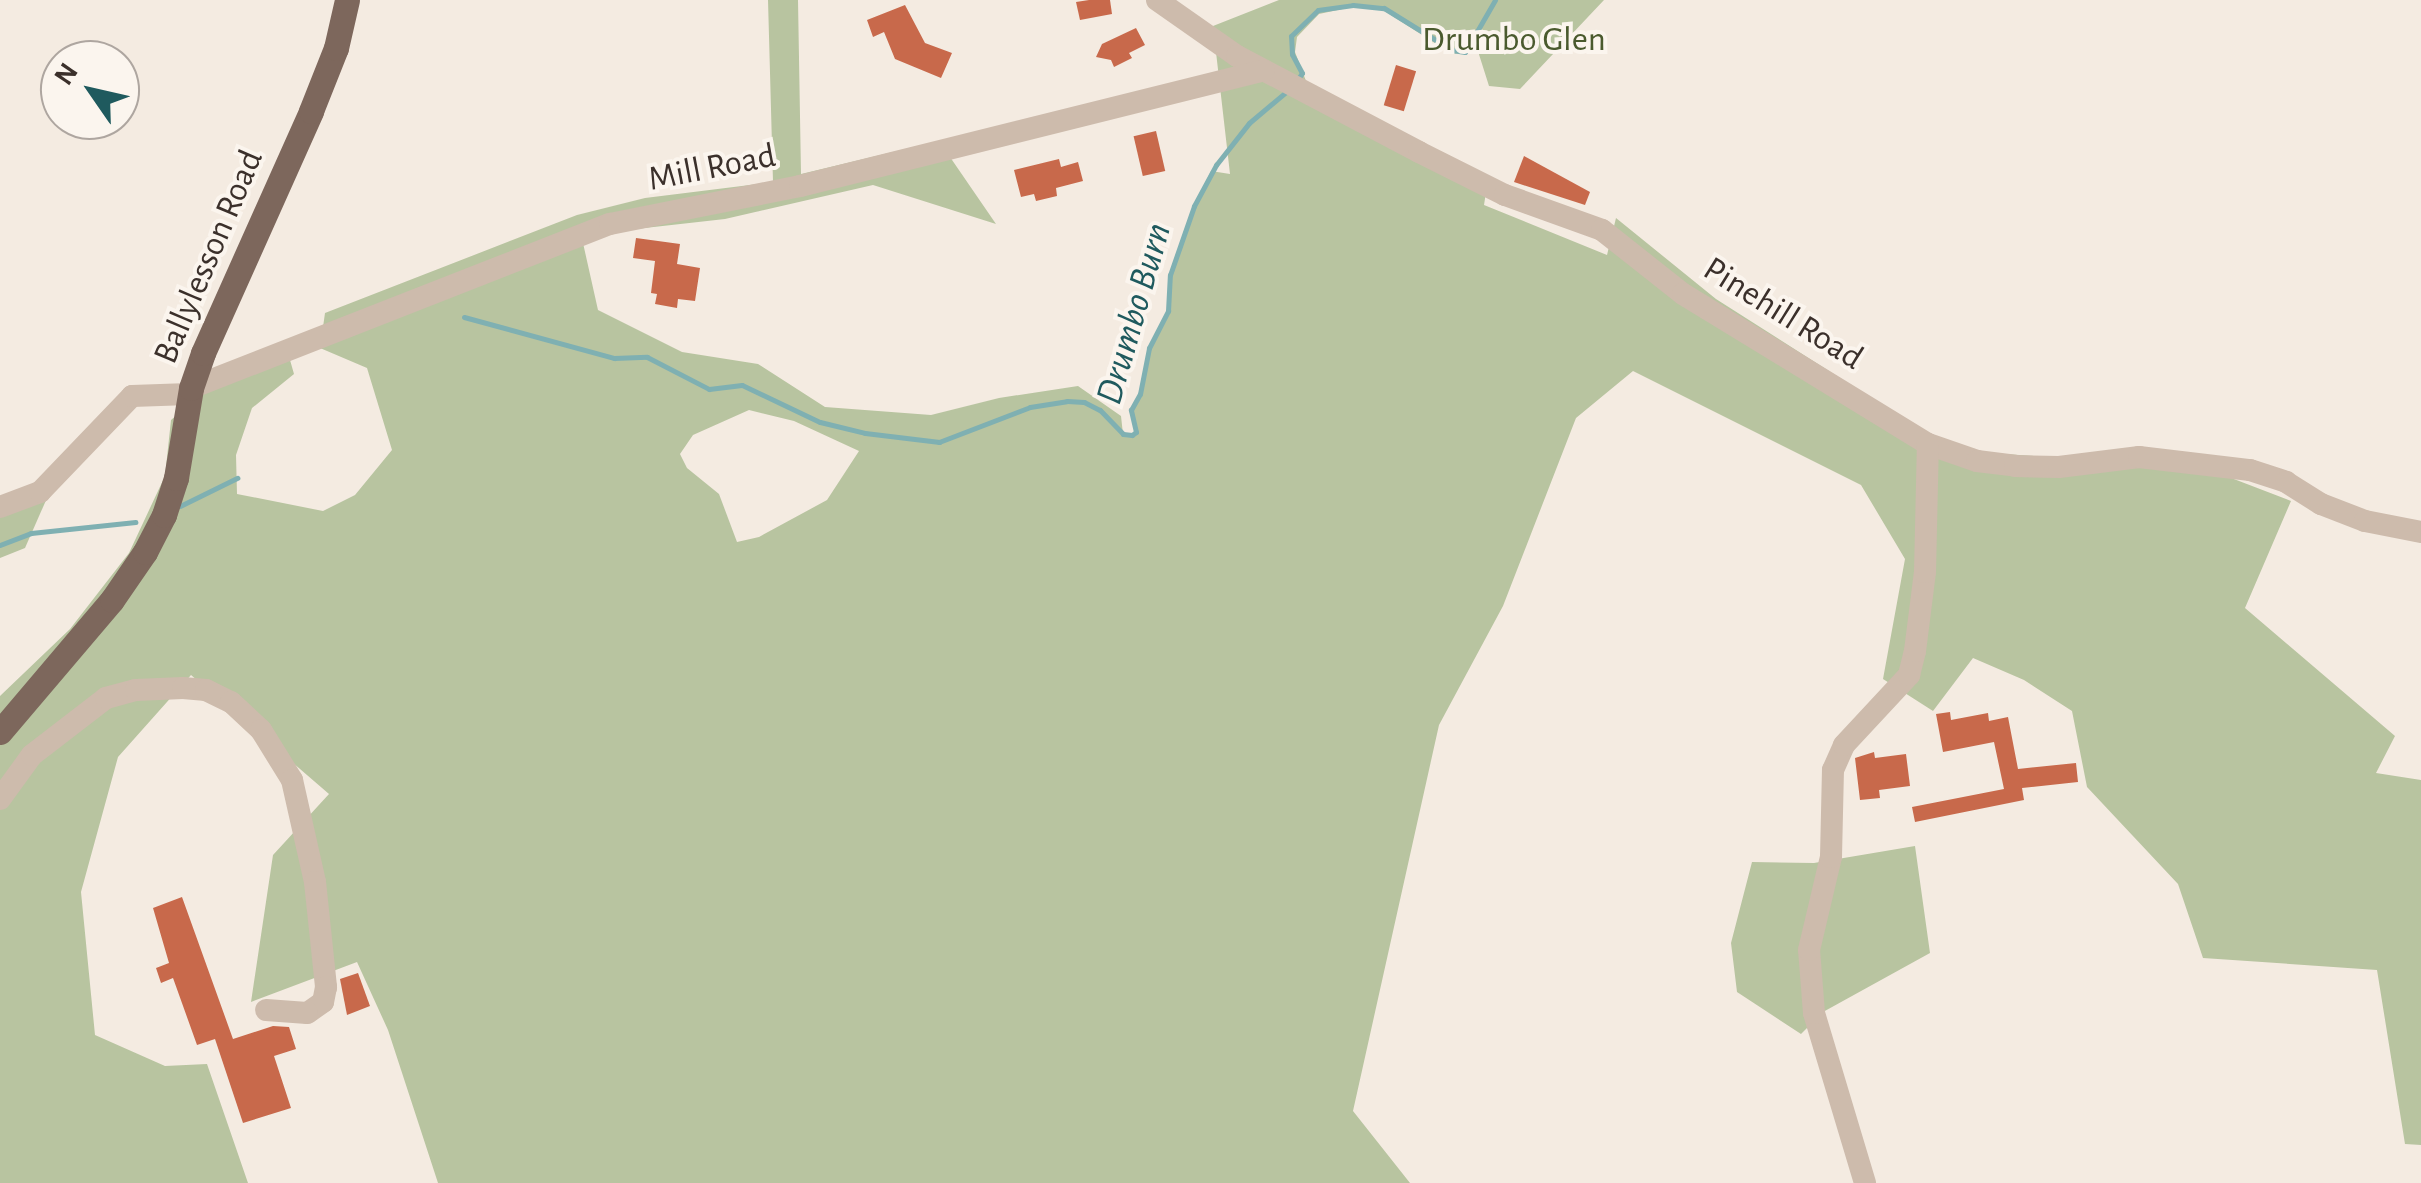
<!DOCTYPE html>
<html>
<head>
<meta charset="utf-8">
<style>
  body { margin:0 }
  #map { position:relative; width:2421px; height:1183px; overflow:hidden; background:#f4ebe1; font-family:"Alegreya Sans",sans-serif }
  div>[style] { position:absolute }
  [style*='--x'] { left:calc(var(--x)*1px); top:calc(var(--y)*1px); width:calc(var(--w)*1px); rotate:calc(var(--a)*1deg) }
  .green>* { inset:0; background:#b8c4a0 }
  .stream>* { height:5px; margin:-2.5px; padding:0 2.5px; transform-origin:2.5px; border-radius:2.5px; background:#7fb0b2 }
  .building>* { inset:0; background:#c8694b; transform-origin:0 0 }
  .minor>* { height:22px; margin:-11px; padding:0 11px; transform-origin:11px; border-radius:11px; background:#cdbbac }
  .major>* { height:25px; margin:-12.5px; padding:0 12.5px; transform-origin:12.5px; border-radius:12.5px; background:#7d675c }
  span { translate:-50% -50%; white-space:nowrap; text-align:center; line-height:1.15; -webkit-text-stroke:8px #fbf5ee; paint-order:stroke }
  .park-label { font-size:35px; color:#4a5a2e }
  .street-label { font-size:35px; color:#3b302b }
  .water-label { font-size:38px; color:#1f5a5e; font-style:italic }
  .north { position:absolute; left:40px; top:40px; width:100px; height:100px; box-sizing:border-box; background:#fbf5ee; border:2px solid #aea6a0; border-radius:50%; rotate:304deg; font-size:28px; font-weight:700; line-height:40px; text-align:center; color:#3b302b }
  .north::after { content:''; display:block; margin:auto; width:35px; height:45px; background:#1f5a5e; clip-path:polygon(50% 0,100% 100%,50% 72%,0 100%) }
</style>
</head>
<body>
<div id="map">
  <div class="green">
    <div style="clip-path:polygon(evenodd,768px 0,798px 0,801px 174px,939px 141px,996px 224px,873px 185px,725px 219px,618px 231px,583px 243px,598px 310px,682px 352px,758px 364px,825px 407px,931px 415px,999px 398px,1078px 386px,1121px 416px,1123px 434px,1131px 435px,1136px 432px,1131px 410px,1140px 394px,1149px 348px,1168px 311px,1170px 275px,1194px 206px,1211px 171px,1230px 174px,1213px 26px,1279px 0,1604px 0,1520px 89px,1489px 86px,1476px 45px,1466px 53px,1452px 54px,1383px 10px,1352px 7px,1319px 14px,1297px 37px,1295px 52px,1306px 81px,1488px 180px,1484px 205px,1607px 255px,1616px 218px,1716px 299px,1929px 435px,1975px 452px,2136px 463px,2226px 476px,2291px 501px,2245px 608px,2395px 736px,2376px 773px,2421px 780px,2421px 1145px,2405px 1144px,2377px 970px,2203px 958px,2178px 884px,2087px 787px,2072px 711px,2024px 680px,1973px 658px,1933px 711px,1883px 679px,1905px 559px,1861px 485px,1633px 371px,1576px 418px,1503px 606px,1439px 725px,1353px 1111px,1410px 1183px,438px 1183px,388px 1030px,357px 962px,251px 1002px,273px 855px,329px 794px,191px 675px,118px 757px,81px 892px,95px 1035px,165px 1066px,207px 1064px,248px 1183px,0 1183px,0 696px,70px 629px,129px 553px,165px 476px,171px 420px,205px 391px,290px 360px,294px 374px,252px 408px,236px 455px,237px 494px,323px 511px,355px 495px,392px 450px,367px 368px,320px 348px,325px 313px,577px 215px,645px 198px,773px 182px,768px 0,749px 410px,794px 421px,859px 451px,827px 500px,759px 537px,737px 542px,719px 494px,687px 468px,680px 454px,693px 435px,749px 410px)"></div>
    <div style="clip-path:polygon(47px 498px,25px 548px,0 558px,0 516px)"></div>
    <div style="clip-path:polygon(1915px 846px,1930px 953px,1823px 1012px,1801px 1034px,1737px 992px,1731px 943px,1752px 862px,1814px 863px)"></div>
  </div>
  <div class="stream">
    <div style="--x:1298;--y:79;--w:7;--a:-56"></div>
    <div style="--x:1302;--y:73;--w:21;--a:-118"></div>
    <div style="--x:1292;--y:54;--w:18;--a:-93"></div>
    <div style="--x:1291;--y:36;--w:37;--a:-44"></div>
    <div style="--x:1318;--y:10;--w:35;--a:-8"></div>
    <div style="--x:1353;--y:5;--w:31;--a:6"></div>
    <div style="--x:1384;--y:8;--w:80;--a:31.7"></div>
    <div style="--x:1452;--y:50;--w:13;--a:9"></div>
    <div style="--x:1465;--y:52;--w:60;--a:-60"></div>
    <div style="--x:464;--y:317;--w:156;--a:15.3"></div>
    <div style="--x:614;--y:358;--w:33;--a:-2"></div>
    <div style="--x:647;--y:357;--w:70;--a:27.3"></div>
    <div style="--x:709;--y:389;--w:33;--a:-7"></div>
    <div style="--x:742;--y:385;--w:86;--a:25.4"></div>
    <div style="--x:820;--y:422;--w:46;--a:13.7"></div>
    <div style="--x:865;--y:433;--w:75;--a:6.9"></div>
    <div style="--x:939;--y:442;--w:97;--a:-21"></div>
    <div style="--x:1030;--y:407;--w:37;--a:-9"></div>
    <div style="--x:1067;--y:401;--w:17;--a:3"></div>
    <div style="--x:1084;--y:402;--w:18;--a:27"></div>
    <div style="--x:1100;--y:410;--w:33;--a:46"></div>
    <div style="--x:1123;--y:434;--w:9;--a:6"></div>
    <div style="--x:1132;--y:435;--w:5;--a:-37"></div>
    <div style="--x:1136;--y:432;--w:23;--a:-103"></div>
    <div style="--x:1131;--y:410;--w:18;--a:-61"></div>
    <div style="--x:1140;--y:394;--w:47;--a:-78.9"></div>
    <div style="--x:1149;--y:348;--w:42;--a:-62.8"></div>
    <div style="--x:1168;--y:311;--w:36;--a:-87"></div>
    <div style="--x:1170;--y:275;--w:73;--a:-70.8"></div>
    <div style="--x:1194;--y:206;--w:47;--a:-61.8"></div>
    <div style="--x:1216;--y:165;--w:53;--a:-51.8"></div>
    <div style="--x:1249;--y:123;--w:50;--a:-40.1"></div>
    <div style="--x:180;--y:506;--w:64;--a:-26.2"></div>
    <div style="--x:0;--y:545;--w:33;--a:-21"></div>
    <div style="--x:31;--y:533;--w:105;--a:-6"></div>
  </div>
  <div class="building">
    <div style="clip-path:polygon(1089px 0,1110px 0,1112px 14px,1080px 20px,1076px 2px)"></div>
    <div style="clip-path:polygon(905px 5px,925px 43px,952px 53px,941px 78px,895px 59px,884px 32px,873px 37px,867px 20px)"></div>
    <div style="clip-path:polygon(1136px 28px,1145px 45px,1129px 53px,1132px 58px,1114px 67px,1111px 60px,1096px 57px,1102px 44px)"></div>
    <div style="left:1396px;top:65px;width:21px;height:42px;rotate:17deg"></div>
    <div style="left:1156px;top:131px;width:41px;height:23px;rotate:77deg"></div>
    <div style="clip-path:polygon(1524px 156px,1590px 192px,1585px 205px,1514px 182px)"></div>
    <div style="clip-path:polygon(1059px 159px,1061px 167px,1078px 162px,1083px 181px,1056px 188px,1057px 196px,1036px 201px,1034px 194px,1021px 197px,1014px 170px)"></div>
    <div style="clip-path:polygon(636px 238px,680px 244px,677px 264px,700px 268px,695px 301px,678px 299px,677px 308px,655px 304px,657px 294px,651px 293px,655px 261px,633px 258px)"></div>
    <div style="clip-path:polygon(1950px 712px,1951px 720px,1988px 713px,1989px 721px,2008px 717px,2018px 769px,2076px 763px,2078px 782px,2022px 788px,2024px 800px,1915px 822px,1912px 807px,2004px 789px,1994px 742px,1943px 752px,1936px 714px)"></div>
    <div style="clip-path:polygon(1874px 752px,1875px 758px,1906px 754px,1910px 786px,1879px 790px,1880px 798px,1860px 800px,1855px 758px)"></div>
    <div style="clip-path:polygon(182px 897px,233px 1039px,273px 1026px,289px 1027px,296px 1049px,274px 1056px,291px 1108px,243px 1123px,215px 1039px,197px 1045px,173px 978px,161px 983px,156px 968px,169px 963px,153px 908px)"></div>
    <div style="clip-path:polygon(358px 973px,370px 1006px,347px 1015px,340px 979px)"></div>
  </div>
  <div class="minor">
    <div style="--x:1157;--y:0;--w:98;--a:35"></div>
    <div style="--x:1237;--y:56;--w:206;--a:27.8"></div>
    <div style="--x:1419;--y:152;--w:96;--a:26.6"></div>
    <div style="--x:1505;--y:195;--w:103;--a:19.8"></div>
    <div style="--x:1602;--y:230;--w:103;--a:38.3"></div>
    <div style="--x:1683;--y:294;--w:287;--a:31.5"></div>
    <div style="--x:1928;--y:444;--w:52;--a:19.1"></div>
    <div style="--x:1977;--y:461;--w:38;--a:7"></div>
    <div style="--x:2015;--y:466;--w:44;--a:1.3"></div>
    <div style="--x:2059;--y:467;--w:81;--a:-7.1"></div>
    <div style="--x:2139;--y:457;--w:112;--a:6.7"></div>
    <div style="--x:2250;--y:470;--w:38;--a:18"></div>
    <div style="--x:2286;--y:482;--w:41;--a:32.2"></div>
    <div style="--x:2321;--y:504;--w:47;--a:21.1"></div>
    <div style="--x:2365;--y:521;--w:57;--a:11.1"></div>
    <div style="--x:191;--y:388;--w:450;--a:-21.4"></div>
    <div style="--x:610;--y:224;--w:194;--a:-11.3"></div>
    <div style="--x:800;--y:186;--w:478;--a:-14"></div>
    <div style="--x:0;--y:507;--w:43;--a:-20.6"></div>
    <div style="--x:40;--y:492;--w:133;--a:-46.2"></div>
    <div style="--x:132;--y:396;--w:57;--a:-2"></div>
    <div style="--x:0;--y:799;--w:54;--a:-54"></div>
    <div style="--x:32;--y:755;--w:93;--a:-37.6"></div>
    <div style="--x:106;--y:698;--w:31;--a:-15"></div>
    <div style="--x:136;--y:690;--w:47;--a:-2.4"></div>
    <div style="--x:183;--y:688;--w:23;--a:5"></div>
    <div style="--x:206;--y:690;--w:28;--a:26"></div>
    <div style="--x:231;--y:702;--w:41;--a:43"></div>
    <div style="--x:261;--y:730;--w:59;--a:58.2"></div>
    <div style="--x:292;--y:780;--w:105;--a:77.3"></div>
    <div style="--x:315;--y:882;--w:106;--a:84"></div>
    <div style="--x:326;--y:987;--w:15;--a:101"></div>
    <div style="--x:323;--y:1002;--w:19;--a:145"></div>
    <div style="--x:307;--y:1013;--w:41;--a:-175.8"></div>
    <div style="--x:1865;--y:1183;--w:177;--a:-106.7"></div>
    <div style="--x:1814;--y:1013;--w:63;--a:-94.5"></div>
    <div style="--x:1809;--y:950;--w:96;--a:-76.7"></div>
    <div style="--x:1831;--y:857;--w:87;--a:-88.7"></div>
    <div style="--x:1833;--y:770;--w:27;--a:-66"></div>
    <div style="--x:1844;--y:745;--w:96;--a:-47.1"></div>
    <div style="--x:1909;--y:675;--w:25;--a:-76"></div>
    <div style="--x:1915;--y:651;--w:80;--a:-82.8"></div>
    <div style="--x:1925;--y:572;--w:128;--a:-88.7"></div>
  </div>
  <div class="major">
    <div style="--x:0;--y:732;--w:173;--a:-49.7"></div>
    <div style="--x:112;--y:600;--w:58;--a:-55.5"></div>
    <div style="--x:145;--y:552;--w:42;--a:-62.8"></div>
    <div style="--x:164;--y:515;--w:39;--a:-72"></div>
    <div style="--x:176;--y:478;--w:91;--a:-80.5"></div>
    <div style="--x:191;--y:388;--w:37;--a:-71"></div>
    <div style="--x:203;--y:353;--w:265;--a:-65.9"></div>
    <div style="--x:311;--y:111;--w:68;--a:-68.4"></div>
    <div style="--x:336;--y:48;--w:49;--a:-77.1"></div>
  </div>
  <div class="park-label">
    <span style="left:1514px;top:40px">Drumbo Glen</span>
  </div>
  <div class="street-label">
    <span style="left:712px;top:168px;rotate:-11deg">Mill Road</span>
    <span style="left:209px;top:257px;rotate:-67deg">Ballylesson Road</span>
    <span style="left:1783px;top:314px;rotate:32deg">Pinehill Road</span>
  </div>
  <div class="water-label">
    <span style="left:1135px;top:314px;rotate:-74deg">Drumbo Burn</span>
  </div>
  <div class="north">N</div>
</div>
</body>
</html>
